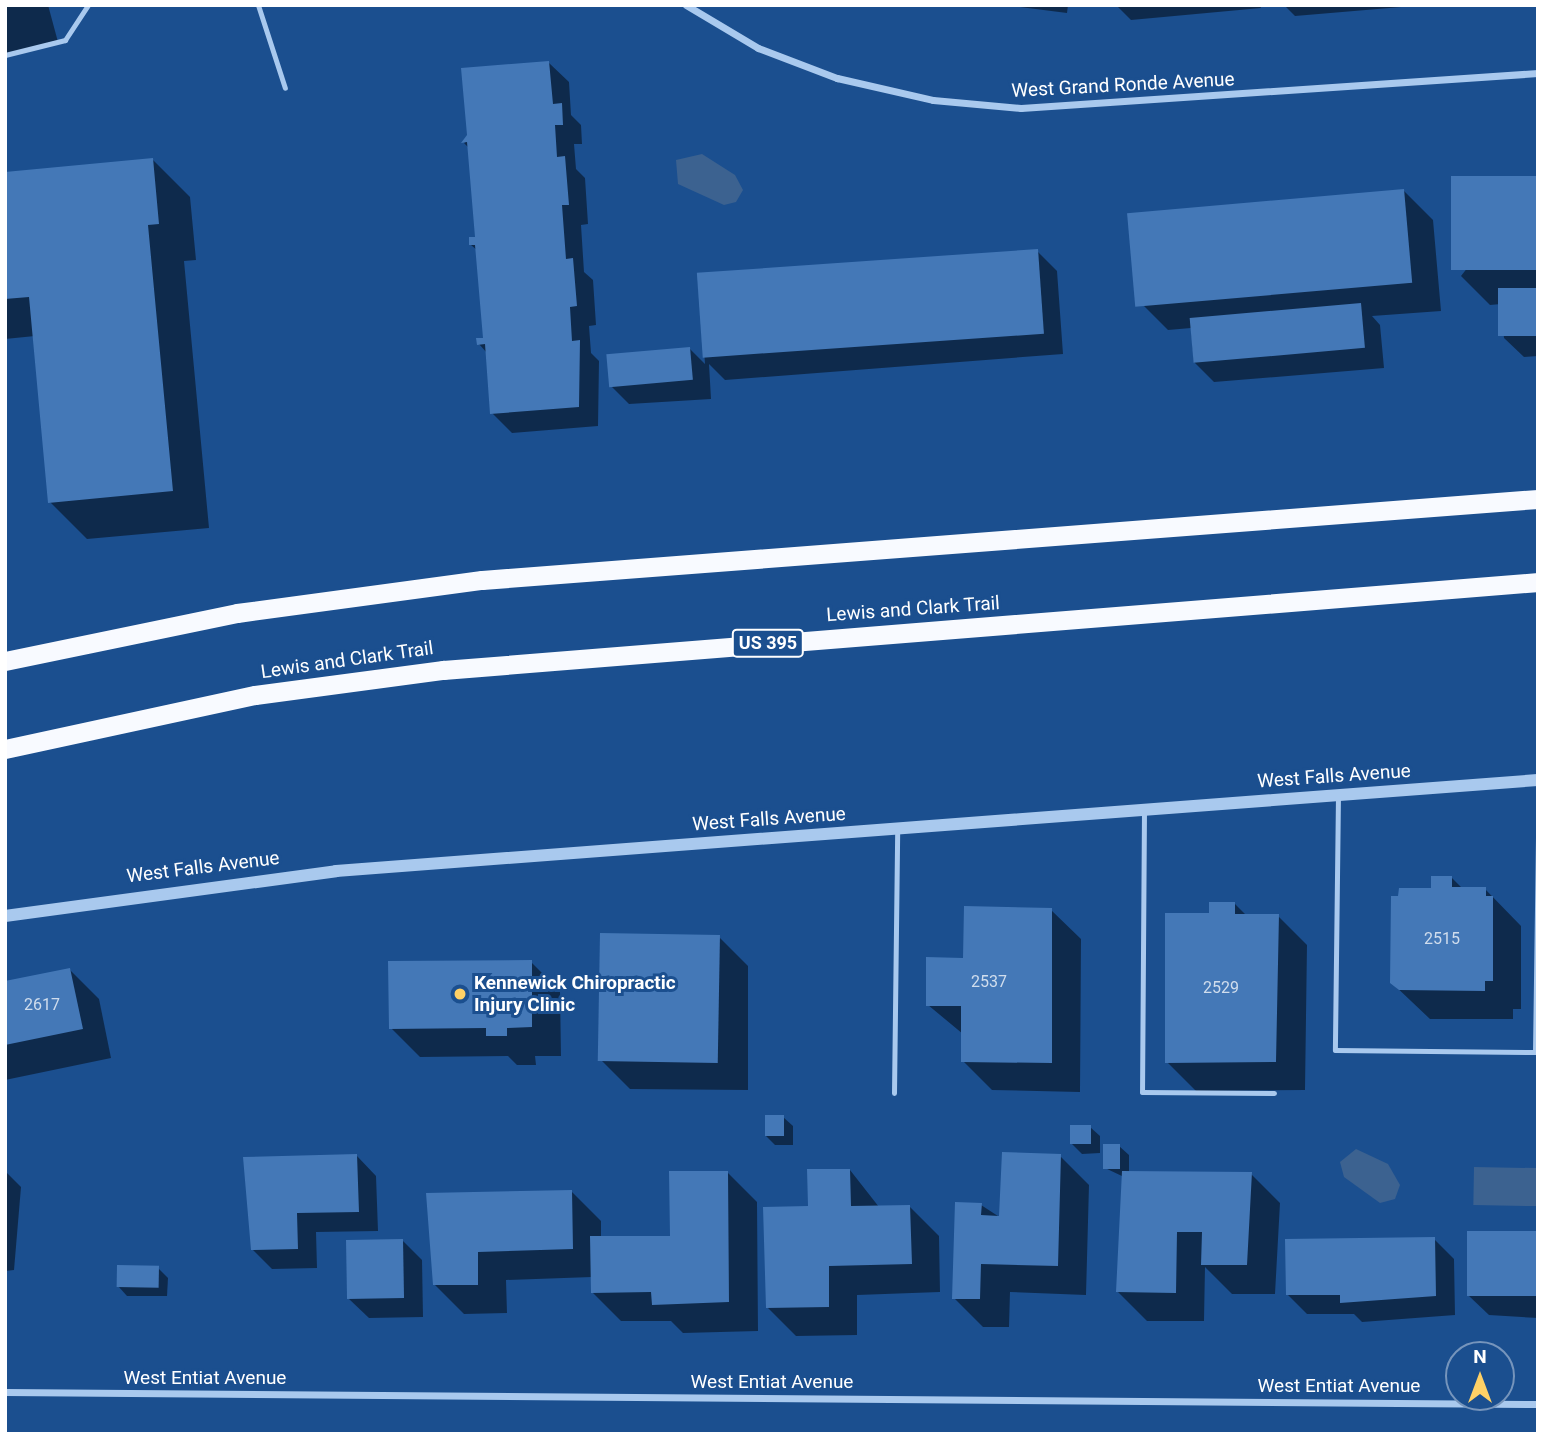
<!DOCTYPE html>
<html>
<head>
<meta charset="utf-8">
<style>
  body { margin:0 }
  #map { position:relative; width:1543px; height:1439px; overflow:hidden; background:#1b4f8f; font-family:Roboto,sans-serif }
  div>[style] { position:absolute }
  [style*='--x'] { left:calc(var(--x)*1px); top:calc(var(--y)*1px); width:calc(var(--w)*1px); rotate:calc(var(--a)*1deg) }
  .water>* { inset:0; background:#3c6290; transform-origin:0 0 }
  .shadow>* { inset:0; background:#0007 }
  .building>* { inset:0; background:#4478b7; transform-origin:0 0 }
  .service>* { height:5px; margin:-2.5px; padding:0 2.5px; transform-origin:2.5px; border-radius:2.5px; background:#a9c9ee }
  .minor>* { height:7px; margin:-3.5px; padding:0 3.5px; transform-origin:3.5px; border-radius:3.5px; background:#a9c9ee }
  .tertiary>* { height:12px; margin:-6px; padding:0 6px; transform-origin:6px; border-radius:6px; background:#a9c9ee }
  .trunk>* { height:19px; margin:-9.5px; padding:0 9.5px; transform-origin:9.5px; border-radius:9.5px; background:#f8faff }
  .dots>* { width:19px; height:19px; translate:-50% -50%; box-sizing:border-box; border:4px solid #1b4f8f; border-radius:50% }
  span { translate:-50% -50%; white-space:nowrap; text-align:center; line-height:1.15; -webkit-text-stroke:6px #1b4f8f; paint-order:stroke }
  .number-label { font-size:16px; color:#d0dded }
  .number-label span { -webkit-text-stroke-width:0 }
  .shield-label span { padding:2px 5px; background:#1b4f8f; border:2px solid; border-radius:5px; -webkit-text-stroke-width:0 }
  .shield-label { font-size:18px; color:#fff; font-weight:700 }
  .street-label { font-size:19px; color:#fff }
  .poi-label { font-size:19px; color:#fff; font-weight:700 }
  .left { translate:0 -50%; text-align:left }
  .frame { position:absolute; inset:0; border:7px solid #fff; pointer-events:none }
  .north { position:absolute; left:1445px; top:1341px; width:70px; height:70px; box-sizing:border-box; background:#1b4f8f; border:2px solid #7695bc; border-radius:50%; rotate:0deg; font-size:19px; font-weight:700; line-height:28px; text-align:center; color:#fff }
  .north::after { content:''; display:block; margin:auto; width:24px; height:32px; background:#ffd166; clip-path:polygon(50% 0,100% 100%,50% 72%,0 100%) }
</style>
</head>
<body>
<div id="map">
  <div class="water">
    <div style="clip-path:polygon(702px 154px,735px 175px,743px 190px,736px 202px,724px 205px,678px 184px,676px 160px)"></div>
    <div style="clip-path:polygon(1356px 1149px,1388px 1164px,1400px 1185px,1395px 1199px,1380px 1203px,1344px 1177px,1340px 1162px)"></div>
    <div style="left:1474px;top:1167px;width:64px;height:38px;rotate:1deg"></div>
  </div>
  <div class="shadow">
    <div style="clip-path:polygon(5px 5px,48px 5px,58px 42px,5px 57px)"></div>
    <div style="clip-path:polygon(1004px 5px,1068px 5px,1067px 13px)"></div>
    <div style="clip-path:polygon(1116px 5px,1260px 5px,1261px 8px,1131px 20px)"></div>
    <div style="clip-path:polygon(1284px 5px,1425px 5px,1295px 16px)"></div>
    <div style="clip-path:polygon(549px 63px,569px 82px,571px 115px,581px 125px,582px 144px,574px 144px,576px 169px,585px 178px,588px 224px,581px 225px,584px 272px,593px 280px,596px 325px,589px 326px,591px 353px,599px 361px,598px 426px,512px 433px,492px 413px,487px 353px,479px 344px,485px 339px,478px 251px,471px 245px,477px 239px,470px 149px,464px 143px)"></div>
    <div style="clip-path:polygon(153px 160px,190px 197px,196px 260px,184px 261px,209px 528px,87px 539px,50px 502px,35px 336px,5px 339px,5px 174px)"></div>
    <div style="clip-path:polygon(1538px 178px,1538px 356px,1524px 357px,1504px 338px,1501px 304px,1490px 305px,1461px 276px)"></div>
    <div style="clip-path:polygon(1404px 191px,1433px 220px,1441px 311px,1372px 316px,1380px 325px,1384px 368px,1214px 382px,1194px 362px,1191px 328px,1168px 330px,1139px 301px)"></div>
    <div style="clip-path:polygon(1037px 251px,1057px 271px,1063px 354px,725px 380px,709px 364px,711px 399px,629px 404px,609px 384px,690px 349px,705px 364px,699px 278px)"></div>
    <div style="clip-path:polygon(1452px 878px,1463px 889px,1485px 889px,1521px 926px,1521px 1009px,1513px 1009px,1513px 1019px,1430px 1019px,1392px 983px,1433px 890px)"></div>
    <div style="clip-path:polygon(1235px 904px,1247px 916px,1278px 916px,1307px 945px,1305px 1090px,1196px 1091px,1167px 1062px)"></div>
    <div style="clip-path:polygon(1051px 910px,1081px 939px,1080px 1092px,992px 1090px,963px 1061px,963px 1034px,928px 1005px,964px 960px)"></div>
    <div style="clip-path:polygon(719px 937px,748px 966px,748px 1090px,630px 1089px,601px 1060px)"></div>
    <div style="clip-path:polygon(531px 962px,560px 991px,561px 1056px,535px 1056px,536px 1065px,517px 1065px,508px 1056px,420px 1057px,391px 1028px)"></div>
    <div style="clip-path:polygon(70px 970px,99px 999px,111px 1058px,5px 1080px,5px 983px)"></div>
    <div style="clip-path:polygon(783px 1117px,793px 1126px,793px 1145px,775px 1145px,766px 1136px)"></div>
    <div style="clip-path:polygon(1090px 1127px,1100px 1136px,1100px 1153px,1082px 1154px,1072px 1144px)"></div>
    <div style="clip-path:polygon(1119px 1146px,1129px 1155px,1129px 1173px,1251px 1174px,1280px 1203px,1275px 1294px,1232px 1294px,1205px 1267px,1204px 1321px,1147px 1321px,1118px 1292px,1124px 1177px,1105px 1168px)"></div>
    <div style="clip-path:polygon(357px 1156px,376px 1176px,378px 1231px,316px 1232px,317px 1268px,272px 1269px,252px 1249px)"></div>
    <div style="clip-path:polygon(1060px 1156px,1089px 1185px,1086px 1295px,1010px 1292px,1009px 1327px,983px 1327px,954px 1298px,981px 1205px,1001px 1218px)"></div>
    <div style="clip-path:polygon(850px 1170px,879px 1207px,910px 1207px,939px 1236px,940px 1292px,857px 1295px,857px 1335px,796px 1336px,767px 1307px,810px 1208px)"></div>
    <div style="clip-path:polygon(5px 1171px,21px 1187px,14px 1270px,5px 1271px)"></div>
    <div style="clip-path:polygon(728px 1173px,757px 1202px,758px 1331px,683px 1333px,671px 1321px,621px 1321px,592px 1292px,592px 1277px,506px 1280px,507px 1313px,464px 1314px,435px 1285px,428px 1195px,572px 1192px,601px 1221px,601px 1238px,672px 1238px)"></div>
    <div style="clip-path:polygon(1538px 1233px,1538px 1318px,1489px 1315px,1469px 1296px)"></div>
    <div style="clip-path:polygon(1434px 1239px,1454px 1259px,1455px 1315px,1362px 1322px,1354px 1314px,1307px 1314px,1288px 1295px)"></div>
    <div style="clip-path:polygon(402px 1240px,422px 1260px,423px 1317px,369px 1318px,349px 1299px)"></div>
    <div style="clip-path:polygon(158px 1268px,168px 1278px,167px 1296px,127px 1296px,118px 1286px)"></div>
  </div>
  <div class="building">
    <div style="clip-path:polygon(549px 61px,553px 104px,562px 103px,563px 125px,555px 125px,557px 157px,565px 156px,569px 205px,562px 205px,566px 259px,573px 258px,577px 306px,570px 307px,572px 341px,580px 340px,579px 407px,490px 414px,485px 344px,477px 345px,476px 338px,483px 338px,475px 245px,469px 245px,469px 237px,475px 237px,467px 142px,461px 143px,467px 135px,461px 68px)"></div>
    <div style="clip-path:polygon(153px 158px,159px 224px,148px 225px,173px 491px,48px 503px,29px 297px,5px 299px,5px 172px)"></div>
    <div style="left:1538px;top:176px;width:94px;height:87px;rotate:90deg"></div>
    <div style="left:1404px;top:189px;width:94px;height:278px;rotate:85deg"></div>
    <div style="left:1038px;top:249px;width:85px;height:342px;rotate:86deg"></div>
    <div style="left:1538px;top:288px;width:48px;height:40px;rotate:90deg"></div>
    <div style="left:1361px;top:303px;width:45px;height:172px;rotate:85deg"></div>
    <div style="left:690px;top:347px;width:33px;height:84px;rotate:85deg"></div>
    <div style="clip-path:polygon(1431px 876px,1452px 876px,1452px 887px,1486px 887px,1486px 896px,1493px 896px,1493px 981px,1485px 981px,1485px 991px,1399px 990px,1390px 983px,1391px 896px,1398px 896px,1399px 888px,1431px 888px)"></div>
    <div style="clip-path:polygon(1209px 902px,1235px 902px,1235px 914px,1279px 914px,1276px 1062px,1165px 1063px,1165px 913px,1209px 913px)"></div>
    <div style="clip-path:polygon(964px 906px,1052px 908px,1052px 1063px,961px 1062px,961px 1006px,926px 1006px,926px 957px,963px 958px)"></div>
    <div style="left:600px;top:933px;width:120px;height:128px;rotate:1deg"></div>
    <div style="clip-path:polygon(532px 960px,532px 1027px,507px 1028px,507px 1036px,486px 1036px,486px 1028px,389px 1029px,388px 961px)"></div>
    <div style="clip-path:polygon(70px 968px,83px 1029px,5px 1045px,5px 981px)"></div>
    <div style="left:765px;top:1115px;width:19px;height:21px"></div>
    <div style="left:1091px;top:1125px;width:19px;height:21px;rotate:90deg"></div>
    <div style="left:1103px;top:1144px;width:17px;height:25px"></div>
    <div style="clip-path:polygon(1002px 1152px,1061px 1154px,1058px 1266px,981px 1264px,980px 1299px,952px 1299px,955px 1202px,982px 1203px,981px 1215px,999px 1216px)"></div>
    <div style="clip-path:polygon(357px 1154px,359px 1212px,297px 1213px,298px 1249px,251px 1250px,243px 1157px)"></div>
    <div style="clip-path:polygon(807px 1169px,850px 1169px,851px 1206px,910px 1205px,912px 1264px,829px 1266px,829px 1307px,766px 1308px,763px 1207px,808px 1206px)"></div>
    <div style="clip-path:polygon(669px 1171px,728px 1171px,729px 1302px,652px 1305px,651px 1292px,591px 1293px,590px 1236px,670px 1236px)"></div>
    <div style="clip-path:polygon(1122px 1171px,1252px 1172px,1247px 1265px,1201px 1265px,1202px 1232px,1177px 1232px,1176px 1293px,1116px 1292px)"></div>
    <div style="clip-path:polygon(572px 1190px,573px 1249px,478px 1252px,478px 1285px,433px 1285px,426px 1193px)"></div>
    <div style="left:1467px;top:1231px;width:71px;height:65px"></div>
    <div style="clip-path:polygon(1435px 1237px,1436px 1296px,1340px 1303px,1340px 1295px,1286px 1295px,1285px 1239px)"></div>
    <div style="left:403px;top:1239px;width:59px;height:57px;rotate:89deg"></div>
    <div style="left:117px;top:1265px;width:42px;height:22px;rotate:1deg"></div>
  </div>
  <div class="service">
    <div style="--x:258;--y:5;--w:87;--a:72"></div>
    <div style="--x:5;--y:55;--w:62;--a:-14"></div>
    <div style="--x:65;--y:40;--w:42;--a:-56.7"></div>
    <div style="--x:1338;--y:795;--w:255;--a:90.7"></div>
    <div style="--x:1335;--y:1050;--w:200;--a:0.6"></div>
    <div style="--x:1535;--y:1052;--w:221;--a:-89.2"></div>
    <div style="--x:1144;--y:810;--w:282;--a:90.4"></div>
    <div style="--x:1142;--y:1092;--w:132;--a:0.4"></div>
    <div style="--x:894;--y:1093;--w:263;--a:-89.3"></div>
  </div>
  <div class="minor">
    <div style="--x:686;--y:5;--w:84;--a:30.8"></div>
    <div style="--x:758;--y:48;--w:85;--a:20.8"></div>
    <div style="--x:837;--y:78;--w:98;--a:12.9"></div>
    <div style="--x:933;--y:100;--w:88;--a:5.2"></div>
    <div style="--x:1021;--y:108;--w:518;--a:-3.87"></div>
    <div style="--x:5;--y:1392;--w:1533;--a:0.45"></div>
  </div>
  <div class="tertiary">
    <div style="--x:5;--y:916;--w:334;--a:-7.7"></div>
    <div style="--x:336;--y:871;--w:1205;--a:-4.33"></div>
  </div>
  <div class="trunk">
    <div style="--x:5;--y:661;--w:237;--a:-11.7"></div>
    <div style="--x:237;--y:613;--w:247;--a:-7.7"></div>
    <div style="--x:482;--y:580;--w:1059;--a:-4.39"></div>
    <div style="--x:5;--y:749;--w:256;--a:-12.2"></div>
    <div style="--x:255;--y:695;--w:190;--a:-7.6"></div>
    <div style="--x:443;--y:670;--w:1099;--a:-4.59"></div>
  </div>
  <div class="dots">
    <div style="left:460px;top:994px;background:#ffd166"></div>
  </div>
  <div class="number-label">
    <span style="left:1442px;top:939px">2515</span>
    <span style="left:989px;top:982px">2537</span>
    <span style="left:1221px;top:988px">2529</span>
    <span style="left:42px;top:1005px">2617</span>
  </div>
  <div class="shield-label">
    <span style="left:768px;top:643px">US 395</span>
  </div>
  <div class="street-label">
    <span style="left:1123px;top:85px;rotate:-3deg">West Grand Ronde Avenue</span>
    <span style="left:913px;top:609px;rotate:-4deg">Lewis and Clark Trail</span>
    <span style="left:347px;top:660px;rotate:-8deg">Lewis and Clark Trail</span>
    <span style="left:1334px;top:776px;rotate:-4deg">West Falls Avenue</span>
    <span style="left:769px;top:819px;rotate:-4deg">West Falls Avenue</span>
    <span style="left:203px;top:867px;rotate:-7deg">West Falls Avenue</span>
    <span style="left:205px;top:1378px">West Entiat Avenue</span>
    <span style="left:772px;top:1382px">West Entiat Avenue</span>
    <span style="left:1339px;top:1386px">West Entiat Avenue</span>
  </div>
  <div class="poi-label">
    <span class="left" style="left:474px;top:994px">Kennewick Chiropractic<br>Injury Clinic</span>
  </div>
  <div class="frame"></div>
  <div class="north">N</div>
</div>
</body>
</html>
